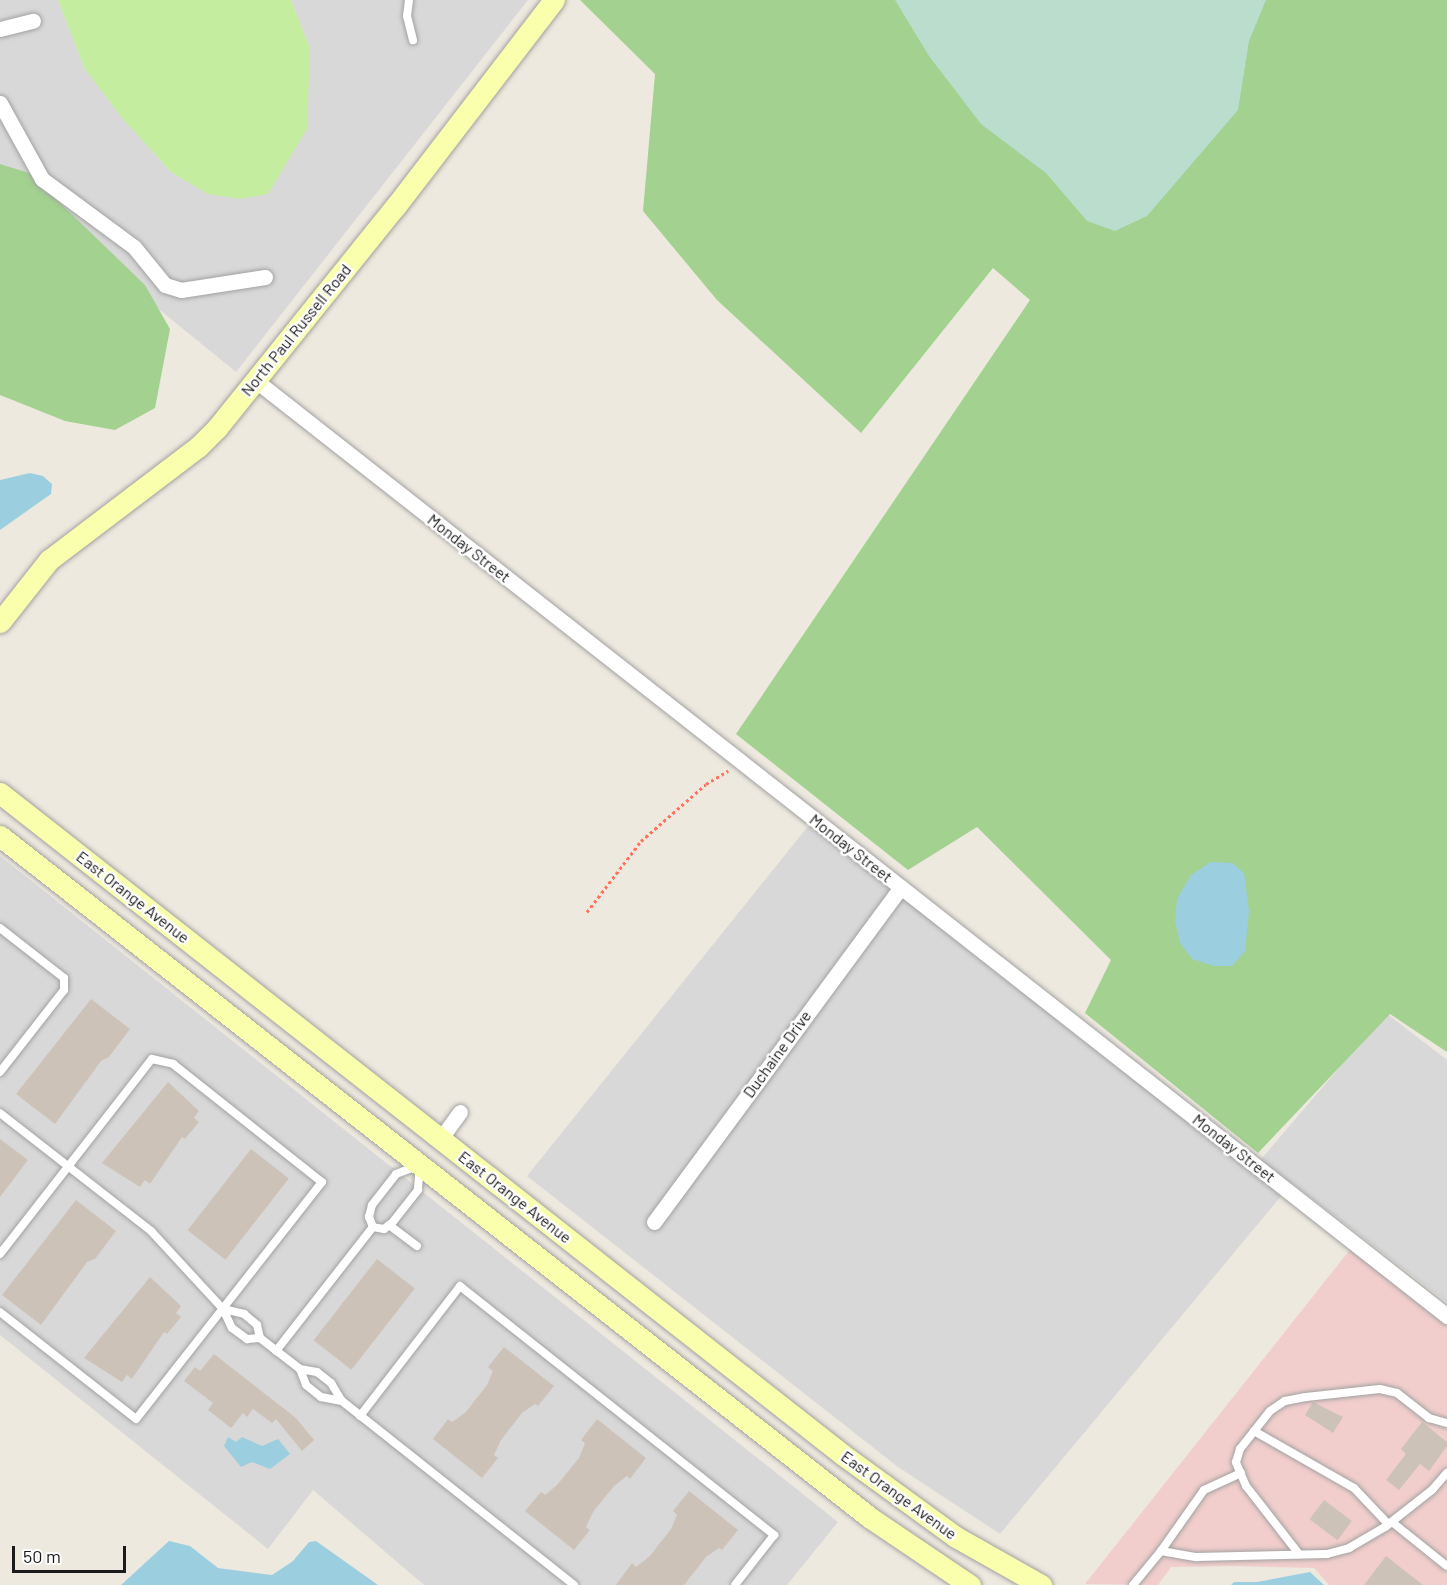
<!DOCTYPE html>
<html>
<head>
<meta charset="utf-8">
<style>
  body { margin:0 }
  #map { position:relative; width:1447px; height:1585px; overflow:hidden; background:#eee9df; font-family:Barlow,sans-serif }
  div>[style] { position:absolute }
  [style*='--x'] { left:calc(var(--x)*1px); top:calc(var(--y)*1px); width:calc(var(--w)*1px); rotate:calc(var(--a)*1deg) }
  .residential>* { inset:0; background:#d9d8d8 }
  .commercial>* { inset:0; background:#f1cecc }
  .grass>* { inset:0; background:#c4ed9f }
  .forest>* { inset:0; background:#a2d190 }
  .wetland>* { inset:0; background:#baddce }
  .water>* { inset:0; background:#9bcfe0 }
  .building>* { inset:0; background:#cdc2b8; transform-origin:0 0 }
  .path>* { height:3px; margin-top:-1.5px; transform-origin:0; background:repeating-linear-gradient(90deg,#ff725e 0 3px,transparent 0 6px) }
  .roads { filter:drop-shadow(0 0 2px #a2a2a2) drop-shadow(0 0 2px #a2a2a2) }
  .lane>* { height:8px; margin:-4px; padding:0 4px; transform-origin:4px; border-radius:4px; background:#fff }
  .street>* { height:15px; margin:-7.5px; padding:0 7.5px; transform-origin:7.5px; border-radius:7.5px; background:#fff }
  .secondary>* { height:21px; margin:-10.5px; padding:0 10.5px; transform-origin:10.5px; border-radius:10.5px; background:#f9ffac }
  span { translate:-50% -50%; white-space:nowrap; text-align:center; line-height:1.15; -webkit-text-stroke:5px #fff; paint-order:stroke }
  .street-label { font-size:16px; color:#1b1b1b }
  .scale { position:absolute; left:12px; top:1546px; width:114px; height:27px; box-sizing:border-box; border:3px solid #1b1b1b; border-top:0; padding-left:8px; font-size:18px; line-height:21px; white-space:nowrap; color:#1b1b1b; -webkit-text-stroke:4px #fff; paint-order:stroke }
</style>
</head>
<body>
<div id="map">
  <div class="residential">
    <div style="clip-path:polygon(0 0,58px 0,85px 69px,122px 118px,171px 172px,208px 194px,310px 49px,291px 0,528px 0,236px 372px,0 180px)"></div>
    <div style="clip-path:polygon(809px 825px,1251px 1171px,1386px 1013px,1447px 1060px,1447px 1302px,1292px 1183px,1000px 1534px,898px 1467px,527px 1176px)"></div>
    <div style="clip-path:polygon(0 856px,838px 1522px,787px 1585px,424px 1585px,313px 1490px,268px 1549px,0 1335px)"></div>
  </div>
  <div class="commercial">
    <div style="clip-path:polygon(1352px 1247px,1447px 1323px,1447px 1585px,1329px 1585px,1314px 1568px,1232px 1566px,1171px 1567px,1158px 1585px,1085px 1584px)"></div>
  </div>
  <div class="grass">
    <div style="clip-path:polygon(58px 0,291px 0,310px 49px,307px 129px,268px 194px,240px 199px,208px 194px,171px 172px,122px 118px,85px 69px)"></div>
  </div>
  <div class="forest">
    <div style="clip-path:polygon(580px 0,1447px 0,1447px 1052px,1390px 1014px,1258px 1153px,1085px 1013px,1111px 960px,977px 827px,908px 870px,736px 734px,1030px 300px,993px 268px,861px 433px,717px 300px,643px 211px,655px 74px)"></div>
    <div style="clip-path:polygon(0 164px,29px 173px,145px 285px,170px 329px,155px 408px,115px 430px,65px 421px,0 395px)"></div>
  </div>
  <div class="wetland">
    <div style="clip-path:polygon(895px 0,1266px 0,1249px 41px,1238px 110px,1147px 216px,1115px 231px,1087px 221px,1046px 173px,981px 124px,929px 56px)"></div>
  </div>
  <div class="water">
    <div style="clip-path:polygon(30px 473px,43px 476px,52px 484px,51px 494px,0 530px,0 480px)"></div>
    <div style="clip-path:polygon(1211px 862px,1232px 863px,1244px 873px,1249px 911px,1245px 951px,1232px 966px,1214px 966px,1192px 959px,1180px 943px,1175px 921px,1177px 899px,1191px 875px)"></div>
    <div style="clip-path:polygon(228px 1437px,236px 1442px,242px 1437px,262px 1446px,278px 1439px,290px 1454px,270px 1469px,252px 1462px,241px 1467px,224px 1446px)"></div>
    <div style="clip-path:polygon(169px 1541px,190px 1546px,218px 1568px,272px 1575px,293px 1561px,309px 1542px,316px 1541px,378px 1585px,121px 1585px)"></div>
    <div style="clip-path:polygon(1310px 1572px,1324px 1585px,1231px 1585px,1234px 1582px,1257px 1582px)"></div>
  </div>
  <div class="building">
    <div style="clip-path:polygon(91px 999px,130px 1029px,109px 1057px,101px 1061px,55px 1124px,16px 1094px)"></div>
    <div style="clip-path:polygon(168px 1082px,199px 1111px,194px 1118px,199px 1122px,185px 1139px,182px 1137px,150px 1184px,145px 1180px,140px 1187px,102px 1163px)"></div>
    <div style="clip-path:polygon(0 1139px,28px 1160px,0 1197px)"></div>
    <div style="left:251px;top:1149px;width:48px;height:103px;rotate:38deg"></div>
    <div style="clip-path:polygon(76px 1200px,116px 1231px,95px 1259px,87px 1262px,41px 1325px,2px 1295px)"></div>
    <div style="left:377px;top:1259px;width:48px;height:103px;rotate:38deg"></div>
    <div style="clip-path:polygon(150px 1277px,181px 1306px,176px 1313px,181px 1317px,167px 1334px,164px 1332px,132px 1379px,127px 1375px,122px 1382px,84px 1358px)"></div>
    <div style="clip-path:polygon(504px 1347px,554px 1386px,538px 1406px,535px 1404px,522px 1413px,501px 1440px,494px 1455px,498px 1458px,482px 1478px,433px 1439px,448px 1419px,452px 1422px,465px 1413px,487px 1385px,493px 1371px,488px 1367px)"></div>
    <div style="clip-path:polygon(214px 1354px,296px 1418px,314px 1440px,302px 1451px,276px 1419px,272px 1423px,253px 1409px,247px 1417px,243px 1413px,231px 1428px,208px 1410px,213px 1403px,184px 1381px,195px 1367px,200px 1371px)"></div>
    <div style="clip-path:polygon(1313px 1402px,1343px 1417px,1333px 1433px,1305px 1415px)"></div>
    <div style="clip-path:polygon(597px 1419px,646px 1458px,630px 1479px,627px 1476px,614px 1486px,593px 1512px,586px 1527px,590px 1530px,574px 1550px,525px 1511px,541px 1492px,545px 1495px,557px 1485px,579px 1458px,585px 1443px,581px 1440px)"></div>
    <div style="clip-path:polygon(1422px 1422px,1447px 1442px,1447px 1446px,1429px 1471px,1420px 1464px,1399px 1490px,1386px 1480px,1406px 1454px,1401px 1449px)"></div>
    <div style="clip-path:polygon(689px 1491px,738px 1530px,722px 1550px,719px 1548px,706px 1557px,684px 1585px,616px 1585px,632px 1563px,636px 1567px,649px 1557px,671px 1529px,677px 1515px,673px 1511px)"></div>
    <div style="left:1324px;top:1500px;width:35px;height:24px;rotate:37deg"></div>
    <div style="clip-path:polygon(1386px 1556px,1423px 1585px,1364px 1585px)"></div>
  </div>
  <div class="path">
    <div style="--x:587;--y:912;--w:89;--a:-52.7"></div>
    <div style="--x:641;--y:841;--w:86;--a:-41.2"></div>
    <div style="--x:706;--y:784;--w:26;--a:-31"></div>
  </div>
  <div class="roads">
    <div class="lane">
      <div style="--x:409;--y:0;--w:16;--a:97"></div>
      <div style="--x:407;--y:16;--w:25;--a:76"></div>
      <div style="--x:0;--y:928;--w:81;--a:38"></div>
      <div style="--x:64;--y:978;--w:12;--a:90"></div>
      <div style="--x:64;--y:990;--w:104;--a:128"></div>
      <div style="--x:0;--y:1113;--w:192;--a:38"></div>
      <div style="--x:151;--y:1231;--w:106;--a:47.3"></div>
      <div style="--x:223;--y:1309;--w:21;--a:65"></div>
      <div style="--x:232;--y:1328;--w:19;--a:36"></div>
      <div style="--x:247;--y:1339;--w:13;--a:-4"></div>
      <div style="--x:420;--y:1165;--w:25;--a:95"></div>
      <div style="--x:418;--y:1190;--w:42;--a:128.2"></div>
      <div style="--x:392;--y:1223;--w:10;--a:143"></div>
      <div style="--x:384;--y:1229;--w:11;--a:-170"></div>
      <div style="--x:373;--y:1227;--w:11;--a:-112"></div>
      <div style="--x:369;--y:1217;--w:12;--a:-76"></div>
      <div style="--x:372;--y:1205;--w:39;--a:-52"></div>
      <div style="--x:396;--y:1174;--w:26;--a:-21"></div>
      <div style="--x:389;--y:1225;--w:35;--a:37"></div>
      <div style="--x:0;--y:1254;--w:247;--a:-52.1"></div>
      <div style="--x:152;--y:1059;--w:22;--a:13"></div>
      <div style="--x:173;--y:1064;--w:190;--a:38.4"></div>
      <div style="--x:322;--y:1182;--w:301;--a:128.1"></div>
      <div style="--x:136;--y:1419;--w:173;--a:-141.8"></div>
      <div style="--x:223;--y:1309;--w:22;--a:13"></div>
      <div style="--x:244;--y:1314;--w:17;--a:40"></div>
      <div style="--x:257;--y:1325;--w:13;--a:77"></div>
      <div style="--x:260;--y:1338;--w:51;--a:37.8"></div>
      <div style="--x:300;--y:1369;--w:17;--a:10"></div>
      <div style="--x:317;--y:1372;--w:18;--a:38"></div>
      <div style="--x:331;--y:1383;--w:21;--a:59"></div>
      <div style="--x:342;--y:1401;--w:296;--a:38.4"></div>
      <div style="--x:276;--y:1351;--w:157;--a:-52"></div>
      <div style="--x:300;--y:1369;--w:17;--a:69"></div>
      <div style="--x:306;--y:1385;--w:19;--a:39"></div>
      <div style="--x:321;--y:1397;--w:21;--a:11"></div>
      <div style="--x:360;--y:1416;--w:164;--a:-52.4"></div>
      <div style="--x:460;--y:1286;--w:401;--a:38.4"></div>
      <div style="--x:774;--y:1535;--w:63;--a:128"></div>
      <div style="--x:1254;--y:1431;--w:115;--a:29.7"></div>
      <div style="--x:1354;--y:1488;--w:50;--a:46.6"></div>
      <div style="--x:1241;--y:1473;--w:41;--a:155.3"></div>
      <div style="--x:1204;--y:1490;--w:75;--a:125.2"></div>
      <div style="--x:1161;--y:1551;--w:36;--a:10"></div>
      <div style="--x:1196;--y:1557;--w:131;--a:-1.3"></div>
      <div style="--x:1327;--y:1554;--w:23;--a:-15"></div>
      <div style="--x:1349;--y:1548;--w:42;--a:-30.3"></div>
      <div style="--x:1385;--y:1527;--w:60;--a:-38.2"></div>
      <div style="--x:1432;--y:1490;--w:23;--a:-49"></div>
      <div style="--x:1392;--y:1522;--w:70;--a:38.7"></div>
      <div style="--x:1299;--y:1554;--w:86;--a:-127.9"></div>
      <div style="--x:1246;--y:1486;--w:26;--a:-113"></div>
      <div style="--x:1236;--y:1462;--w:14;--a:-73"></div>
      <div style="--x:1240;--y:1449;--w:48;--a:-51.7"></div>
      <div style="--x:1270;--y:1411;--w:18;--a:-34"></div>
      <div style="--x:1285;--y:1401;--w:21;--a:-11"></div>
      <div style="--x:1306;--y:1397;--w:74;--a:-6.2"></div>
      <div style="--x:1380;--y:1389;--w:17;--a:13"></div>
      <div style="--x:1397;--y:1393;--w:41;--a:38"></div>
      <div style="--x:1429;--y:1418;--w:19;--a:16"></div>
      <div style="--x:1133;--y:1585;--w:44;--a:-50.5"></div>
    </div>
    <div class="street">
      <div style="--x:0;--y:29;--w:34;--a:-14"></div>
      <div style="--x:0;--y:103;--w:87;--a:61.1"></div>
      <div style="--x:42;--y:179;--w:114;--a:36.5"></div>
      <div style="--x:134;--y:247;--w:49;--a:50.8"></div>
      <div style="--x:165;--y:285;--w:17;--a:17"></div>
      <div style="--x:181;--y:290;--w:85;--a:-8.8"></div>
      <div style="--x:255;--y:380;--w:1516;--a:38.14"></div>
      <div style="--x:441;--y:1138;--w:32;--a:-54"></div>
      <div style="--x:654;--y:1222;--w:416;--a:-53.6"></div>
    </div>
    <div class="secondary">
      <div style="--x:0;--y:622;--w:79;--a:-51.7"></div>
      <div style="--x:49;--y:560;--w:187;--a:-37.2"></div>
      <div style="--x:198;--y:447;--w:27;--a:-45"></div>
      <div style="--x:217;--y:428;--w:284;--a:-51.2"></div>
      <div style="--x:395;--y:207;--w:261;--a:-52.5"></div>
      <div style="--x:0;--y:793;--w:1072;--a:38.14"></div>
      <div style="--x:843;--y:1455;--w:140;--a:36"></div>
      <div style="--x:956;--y:1537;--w:98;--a:29.5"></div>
      <div style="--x:0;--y:836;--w:1104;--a:38.08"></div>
      <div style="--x:869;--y:1517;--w:122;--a:34"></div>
    </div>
  </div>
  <div class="street-label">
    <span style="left:296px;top:330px;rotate:-51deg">North Paul Russell Road</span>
    <span style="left:469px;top:548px;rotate:38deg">Monday Street</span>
    <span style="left:851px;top:848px;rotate:38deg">Monday Street</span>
    <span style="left:133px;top:897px;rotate:38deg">East Orange Avenue</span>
    <span style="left:777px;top:1054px;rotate:-54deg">Duchaine Drive</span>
    <span style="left:1234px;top:1148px;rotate:38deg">Monday Street</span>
    <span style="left:515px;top:1197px;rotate:38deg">East Orange Avenue</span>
    <span style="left:899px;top:1495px;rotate:36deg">East Orange Avenue</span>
  </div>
  <div class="scale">50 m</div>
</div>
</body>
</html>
